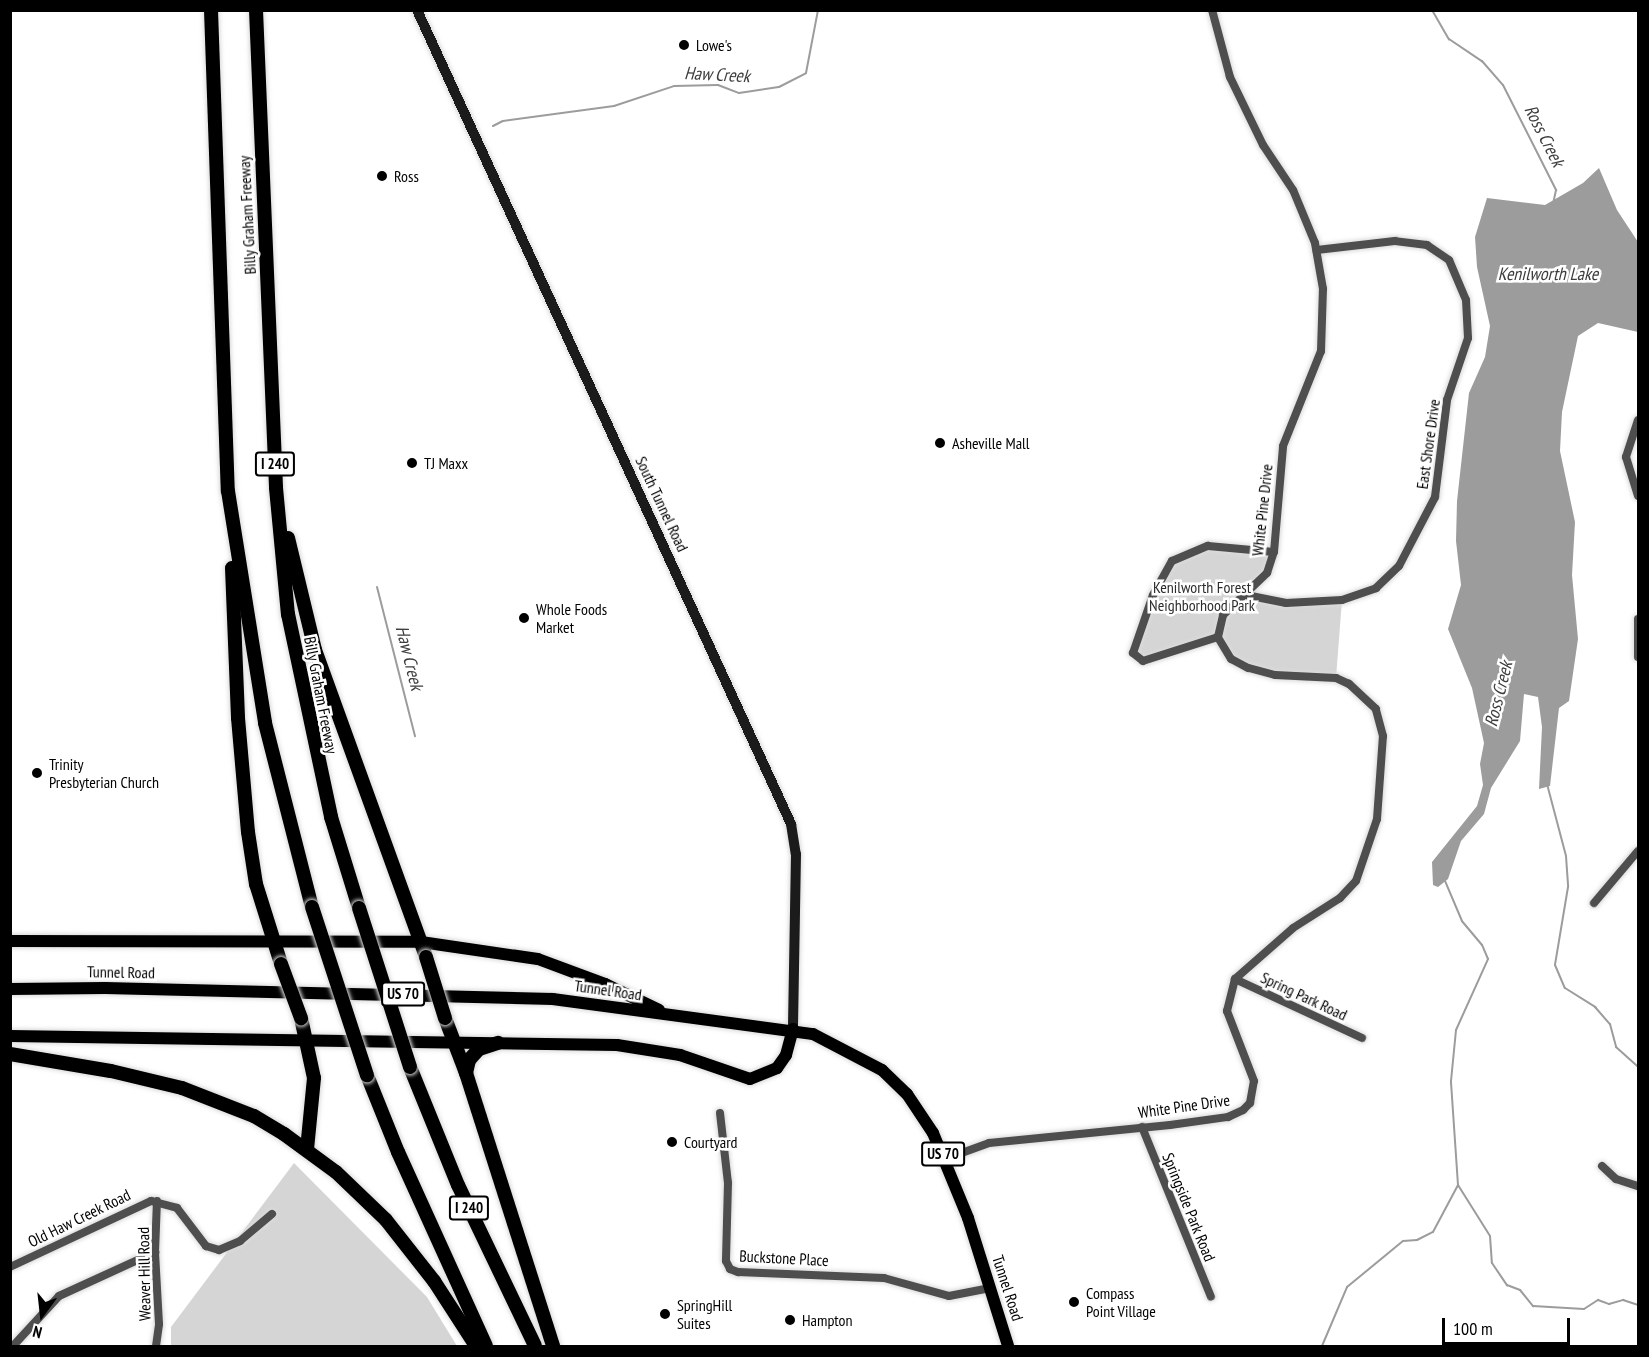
<!DOCTYPE html>
<html>
<head>
<meta charset="utf-8">
<style>
  body { margin:0 }
  #map { position:relative; width:1649px; height:1357px; overflow:hidden; background:#fff; font-family:"PT Sans Narrow",sans-serif }
  div>[style] { position:absolute }
  [style*='--x'] { left:calc(var(--x)*1px); top:calc(var(--y)*1px); width:calc(var(--w)*1px); rotate:calc(var(--a)*1deg) }
  .green>* { inset:0; background:#d5d5d5 }
  .water>* { inset:0; background:#9c9c9c }
  .stream>* { height:2px; margin:-1px; padding:0 1px; transform-origin:1px; border-radius:1px; background:#9c9c9c }
  .roads { filter:drop-shadow(0 0 2px #dbdbdb) drop-shadow(0 0 2px #dbdbdb) }
  .street>* { height:8px; margin:-4px; padding:0 4px; transform-origin:4px; border-radius:4px; background:#4e4e4e }
  .secondary>* { height:10px; margin:-5px; padding:0 5px; transform-origin:5px; border-radius:5px; background:#1b1b1b }
  .primary>* { height:12px; margin:-6px; padding:0 6px; transform-origin:6px; border-radius:6px; background:#000 }
  .highway>* { height:14px; margin:-7px; padding:0 7px; transform-origin:7px; border-radius:7px; background:#000 }
  .bridges { filter:drop-shadow(0 0 2px #dbdbdb) drop-shadow(0 0 2px #dbdbdb) }
  .highway-bridge>* { height:14px; margin:-7px; padding:0 7px; transform-origin:7px; border-radius:7px; background:#000 }
  .dots>* { width:16px; height:16px; translate:-50% -50%; box-sizing:border-box; border:3px solid #fff; border-radius:50% }
  span { translate:-50% -50%; white-space:nowrap; text-align:center; line-height:1.15; -webkit-text-stroke:5px #fff; paint-order:stroke }
  .shield-label span { padding:2px 4px; background:#fff; border:2px solid; border-radius:4px; -webkit-text-stroke-width:0 }
  .shield-label { font-size:15px; color:#000; font-weight:700 }
  .poi-label { font-size:16px; color:#000 }
  .left { translate:0 -50%; text-align:left }
  .street-label { font-size:16px; color:#000 }
  .park-label { font-size:16px; color:#2c2c2c }
  .water-label { font-size:18px; color:#3d3d3d; font-style:italic }
  .frame { position:absolute; inset:0; border:12px solid #000; pointer-events:none }
  .north { position:absolute; left:12px; top:1285px; width:60px; height:60px; -webkit-text-stroke:4px #fff; paint-order:stroke; rotate:195deg; font-size:16px; font-weight:700; line-height:24px; text-align:center; color:#000 }
  .north::after { content:''; display:block; margin:auto; width:21px; height:27px; background:#000; clip-path:polygon(50% 0,100% 100%,50% 72%,0 100%) }
  .scale { position:absolute; left:1442px; top:1318px; width:128px; height:27px; box-sizing:border-box; border:3px solid #000; border-top:0; padding-left:8px; font-size:18px; line-height:21px; white-space:nowrap; color:#000; -webkit-text-stroke:4px #fff; paint-order:stroke }
</style>
</head>
<body>
<div id="map">
  <div class="green">
    <div style="clip-path:polygon(1208px 546px,1274px 552px,1267px 573px,1246px 594px,1286px 603px,1342px 600px,1336px 678px,1275px 675px,1231px 659px,1218px 637px,1143px 661px,1133px 653px,1153px 595px,1172px 561px)"></div>
    <div style="clip-path:polygon(294px 1163px,427px 1297px,457px 1346px,171px 1346px,171px 1327px)"></div>
  </div>
  <div class="water">
    <div style="clip-path:polygon(1599px 168px,1617px 210px,1638px 242px,1638px 332px,1598px 323px,1578px 336px,1562px 412px,1560px 451px,1575px 522px,1572px 575px,1578px 639px,1569px 701px,1559px 708px,1550px 786px,1539px 789px,1542px 727px,1538px 697px,1524px 694px,1520px 741px,1491px 788px,1484px 814px,1461px 841px,1448px 879px,1438px 887px,1433px 885px,1432px 862px,1477px 806px,1483px 785px,1480px 764px,1484px 743px,1472px 688px,1448px 629px,1461px 585px,1456px 541px,1457px 501px,1469px 393px,1485px 357px,1490px 326px,1477px 267px,1475px 237px,1487px 198px,1545px 205px,1583px 183px)"></div>
  </div>
  <div class="stream">
    <div style="--x:1432;--y:10;--w:34;--a:60"></div>
    <div style="--x:1449;--y:39;--w:40;--a:34"></div>
    <div style="--x:1482;--y:61;--w:32;--a:49"></div>
    <div style="--x:1503;--y:85;--w:118;--a:63.2"></div>
    <div style="--x:1556;--y:190;--w:14;--a:102"></div>
    <div style="--x:493;--y:126;--w:11;--a:-27"></div>
    <div style="--x:503;--y:121;--w:112;--a:-7.7"></div>
    <div style="--x:614;--y:106;--w:63;--a:-18.4"></div>
    <div style="--x:674;--y:86;--w:44;--a:-1.3"></div>
    <div style="--x:718;--y:85;--w:22;--a:21"></div>
    <div style="--x:739;--y:93;--w:40;--a:-8.5"></div>
    <div style="--x:779;--y:87;--w:30;--a:-27"></div>
    <div style="--x:806;--y:73;--w:64;--a:-79.2"></div>
    <div style="--x:377;--y:587;--w:154;--a:75.7"></div>
    <div style="--x:1547;--y:784;--w:74;--a:75.2"></div>
    <div style="--x:1566;--y:856;--w:31;--a:86"></div>
    <div style="--x:1568;--y:887;--w:79;--a:99.5"></div>
    <div style="--x:1555;--y:965;--w:25;--a:67"></div>
    <div style="--x:1565;--y:988;--w:36;--a:32"></div>
    <div style="--x:1595;--y:1007;--w:23;--a:49"></div>
    <div style="--x:1610;--y:1024;--w:24;--a:75"></div>
    <div style="--x:1616;--y:1047;--w:30;--a:42"></div>
    <div style="--x:1458;--y:1185;--w:60;--a:57.9"></div>
    <div style="--x:1490;--y:1236;--w:27;--a:86"></div>
    <div style="--x:1492;--y:1263;--w:27;--a:56"></div>
    <div style="--x:1507;--y:1285;--w:14;--a:21"></div>
    <div style="--x:1520;--y:1290;--w:21;--a:51"></div>
    <div style="--x:1533;--y:1306;--w:51;--a:3.4"></div>
    <div style="--x:1584;--y:1309;--w:17;--a:-33"></div>
    <div style="--x:1598;--y:1300;--w:12;--a:20"></div>
    <div style="--x:1609;--y:1304;--w:15;--a:-16"></div>
    <div style="--x:1623;--y:1300;--w:16;--a:18"></div>
    <div style="--x:1322;--y:1346;--w:64;--a:-67"></div>
    <div style="--x:1347;--y:1287;--w:72;--a:-39.4"></div>
    <div style="--x:1403;--y:1241;--w:14;--a:-4"></div>
    <div style="--x:1417;--y:1240;--w:18;--a:-27"></div>
    <div style="--x:1433;--y:1232;--w:53;--a:-62"></div>
    <div style="--x:1458;--y:1185;--w:104;--a:-93.9"></div>
    <div style="--x:1451;--y:1081;--w:51;--a:-84.4"></div>
    <div style="--x:1456;--y:1030;--w:78;--a:-65.7"></div>
    <div style="--x:1488;--y:959;--w:15;--a:-113"></div>
    <div style="--x:1482;--y:945;--w:31;--a:-130"></div>
    <div style="--x:1462;--y:921;--w:43;--a:-113"></div>
  </div>
  <div class="roads">
    <div class="street">
      <div style="--x:1638;--y:420;--w:39;--a:108"></div>
      <div style="--x:1626;--y:457;--w:41;--a:72.9"></div>
      <div style="--x:1246;--y:595;--w:41;--a:11.3"></div>
      <div style="--x:1286;--y:603;--w:56;--a:-3.1"></div>
      <div style="--x:1342;--y:600;--w:36;--a:-19"></div>
      <div style="--x:1376;--y:588;--w:32;--a:-44"></div>
      <div style="--x:1399;--y:566;--w:78;--a:-62.4"></div>
      <div style="--x:1435;--y:497;--w:98;--a:-82.9"></div>
      <div style="--x:1447;--y:400;--w:65;--a:-71.3"></div>
      <div style="--x:1468;--y:338;--w:38;--a:-93"></div>
      <div style="--x:1466;--y:300;--w:43;--a:-113"></div>
      <div style="--x:1449;--y:260;--w:27;--a:-146"></div>
      <div style="--x:1427;--y:245;--w:32;--a:-173"></div>
      <div style="--x:1395;--y:241;--w:79;--a:173.4"></div>
      <div style="--x:1638;--y:619;--w:38;--a:90"></div>
      <div style="--x:1218;--y:637;--w:79;--a:162.3"></div>
      <div style="--x:1143;--y:661;--w:13;--a:-141"></div>
      <div style="--x:1133;--y:653;--w:61;--a:-71"></div>
      <div style="--x:1153;--y:595;--w:39;--a:-61"></div>
      <div style="--x:1172;--y:561;--w:39;--a:-23"></div>
      <div style="--x:1208;--y:546;--w:66;--a:5.2"></div>
      <div style="--x:1594;--y:903;--w:68;--a:-49.8"></div>
      <div style="--x:1235;--y:979;--w:140;--a:24.9"></div>
      <div style="--x:720;--y:1113;--w:70;--a:83.5"></div>
      <div style="--x:728;--y:1183;--w:78;--a:91.5"></div>
      <div style="--x:726;--y:1261;--w:9;--a:63"></div>
      <div style="--x:730;--y:1269;--w:9;--a:21"></div>
      <div style="--x:738;--y:1272;--w:146;--a:2.4"></div>
      <div style="--x:884;--y:1278;--w:67;--a:15.5"></div>
      <div style="--x:949;--y:1296;--w:42;--a:-11"></div>
      <div style="--x:1142;--y:1127;--w:183;--a:67.9"></div>
      <div style="--x:945;--y:1159;--w:47;--a:-20"></div>
      <div style="--x:989;--y:1143;--w:182;--a:-5.7"></div>
      <div style="--x:1170;--y:1125;--w:59;--a:-7.9"></div>
      <div style="--x:1228;--y:1117;--w:17;--a:-25"></div>
      <div style="--x:1243;--y:1110;--w:10;--a:-45"></div>
      <div style="--x:1250;--y:1103;--w:22;--a:-80"></div>
      <div style="--x:1254;--y:1081;--w:75;--a:-111.1"></div>
      <div style="--x:1227;--y:1011;--w:33;--a:-76"></div>
      <div style="--x:1235;--y:979;--w:77;--a:-41.3"></div>
      <div style="--x:1293;--y:928;--w:56;--a:-32.6"></div>
      <div style="--x:1340;--y:898;--w:23;--a:-47"></div>
      <div style="--x:1356;--y:881;--w:65;--a:-71.3"></div>
      <div style="--x:1377;--y:819;--w:83;--a:-85.9"></div>
      <div style="--x:1383;--y:736;--w:28;--a:-105"></div>
      <div style="--x:1376;--y:709;--w:37;--a:-137"></div>
      <div style="--x:1349;--y:684;--w:14;--a:-155"></div>
      <div style="--x:1336;--y:678;--w:61;--a:-177.2"></div>
      <div style="--x:1275;--y:675;--w:28;--a:-165"></div>
      <div style="--x:1248;--y:668;--w:19;--a:-152"></div>
      <div style="--x:1231;--y:659;--w:26;--a:-121"></div>
      <div style="--x:1218;--y:637;--w:23;--a:-77"></div>
      <div style="--x:1223;--y:615;--w:61;--a:-43.7"></div>
      <div style="--x:1267;--y:573;--w:22;--a:-72"></div>
      <div style="--x:1274;--y:552;--w:106;--a:-85.1"></div>
      <div style="--x:1283;--y:446;--w:102;--a:-68.2"></div>
      <div style="--x:1321;--y:351;--w:62;--a:-88.2"></div>
      <div style="--x:1323;--y:289;--w:47;--a:-99.9"></div>
      <div style="--x:1315;--y:243;--w:57;--a:-112.5"></div>
      <div style="--x:1293;--y:190;--w:54;--a:-123.7"></div>
      <div style="--x:1263;--y:145;--w:76;--a:-115.9"></div>
      <div style="--x:1230;--y:77;--w:69;--a:-105"></div>
      <div style="--x:1602;--y:1166;--w:19;--a:43"></div>
      <div style="--x:1616;--y:1179;--w:23;--a:18"></div>
      <div style="--x:10;--y:1267;--w:156;--a:-25.1"></div>
      <div style="--x:151;--y:1201;--w:27;--a:15"></div>
      <div style="--x:177;--y:1208;--w:48;--a:52.7"></div>
      <div style="--x:206;--y:1246;--w:14;--a:17"></div>
      <div style="--x:219;--y:1250;--w:23;--a:-23"></div>
      <div style="--x:240;--y:1241;--w:42;--a:-40.2"></div>
      <div style="--x:13;--y:1346;--w:68;--a:-47.4"></div>
      <div style="--x:59;--y:1296;--w:106;--a:-24.6"></div>
      <div style="--x:156;--y:1346;--w:22;--a:-82"></div>
      <div style="--x:159;--y:1324;--w:72;--a:-93.2"></div>
      <div style="--x:155;--y:1252;--w:51;--a:-87.8"></div>
    </div>
    <div class="secondary">
      <div style="--x:417;--y:10;--w:896;--a:65.32"></div>
      <div style="--x:791;--y:824;--w:30;--a:81"></div>
      <div style="--x:796;--y:854;--w:175;--a:91"></div>
    </div>
    <div class="primary">
      <div style="--x:10;--y:941;--w:411;--a:0.1"></div>
      <div style="--x:421;--y:942;--w:118;--a:8.3"></div>
      <div style="--x:538;--y:959;--w:72;--a:20.5"></div>
      <div style="--x:605;--y:984;--w:60;--a:25.7"></div>
      <div style="--x:10;--y:989;--w:95;--a:-0.6"></div>
      <div style="--x:105;--y:988;--w:448;--a:1.4"></div>
      <div style="--x:553;--y:999;--w:262;--a:7.7"></div>
      <div style="--x:813;--y:1034;--w:78;--a:27.6"></div>
      <div style="--x:882;--y:1070;--w:35;--a:44"></div>
      <div style="--x:907;--y:1094;--w:47;--a:56.3"></div>
      <div style="--x:933;--y:1133;--w:92;--a:67.6"></div>
      <div style="--x:968;--y:1218;--w:134;--a:72.6"></div>
      <div style="--x:10;--y:1036;--w:607;--a:0.85"></div>
      <div style="--x:617;--y:1045;--w:64;--a:9"></div>
      <div style="--x:680;--y:1055;--w:74;--a:18.9"></div>
      <div style="--x:750;--y:1079;--w:29;--a:-22"></div>
      <div style="--x:777;--y:1068;--w:16;--a:-55"></div>
      <div style="--x:786;--y:1055;--w:27;--a:-75"></div>
    </div>
    <div class="highway">
      <div style="--x:211;--y:10;--w:481;--a:88"></div>
      <div style="--x:228;--y:491;--w:235;--a:80.9"></div>
      <div style="--x:265;--y:723;--w:190;--a:75.7"></div>
      <div style="--x:256;--y:10;--w:478;--a:87.6"></div>
      <div style="--x:276;--y:488;--w:127;--a:84.6"></div>
      <div style="--x:288;--y:614;--w:208;--a:78"></div>
      <div style="--x:331;--y:817;--w:95;--a:72.9"></div>
      <div style="--x:288;--y:538;--w:115;--a:76.4"></div>
      <div style="--x:315;--y:650;--w:326;--a:70.1"></div>
      <div style="--x:232;--y:568;--w:150;--a:87.7"></div>
      <div style="--x:238;--y:718;--w:114;--a:85"></div>
      <div style="--x:248;--y:832;--w:53;--a:81.3"></div>
      <div style="--x:256;--y:884;--w:84;--a:72.6"></div>
      <div style="--x:301;--y:1018;--w:61;--a:77.8"></div>
      <div style="--x:314;--y:1078;--w:72;--a:95.6"></div>
      <div style="--x:445;--y:1018;--w:59;--a:69.1"></div>
      <div style="--x:466;--y:1073;--w:287;--a:72.3"></div>
      <div style="--x:10;--y:1054;--w:102;--a:9.6"></div>
      <div style="--x:111;--y:1071;--w:73;--a:13.5"></div>
      <div style="--x:182;--y:1088;--w:77;--a:21.3"></div>
      <div style="--x:254;--y:1116;--w:35;--a:31"></div>
      <div style="--x:284;--y:1134;--w:64;--a:36.2"></div>
      <div style="--x:336;--y:1172;--w:69;--a:43.8"></div>
      <div style="--x:386;--y:1220;--w:78;--a:51.8"></div>
      <div style="--x:434;--y:1281;--w:77;--a:57.1"></div>
      <div style="--x:410;--y:1067;--w:127;--a:67.9"></div>
      <div style="--x:458;--y:1185;--w:178;--a:64.4"></div>
      <div style="--x:466;--y:1073;--w:13;--a:-77"></div>
      <div style="--x:469;--y:1060;--w:15;--a:-48"></div>
      <div style="--x:479;--y:1049;--w:20;--a:-18"></div>
      <div style="--x:367;--y:1075;--w:83;--a:68.1"></div>
      <div style="--x:398;--y:1152;--w:213;--a:65.6"></div>
    </div>
  </div>
  <div class="bridges">
    <div class="highway-bridge">
      <div style="--x:312;--y:907;--w:177;--a:71.9"></div>
      <div style="--x:359;--y:908;--w:167;--a:72.2"></div>
      <div style="--x:426;--y:957;--w:64;--a:72.7"></div>
      <div style="--x:281;--y:964;--w:58;--a:69.7"></div>
    </div>
  </div>
  <div class="dots">
    <div style="left:684px;top:45px;background:#000"></div>
    <div style="left:382px;top:176px;background:#000"></div>
    <div style="left:940px;top:443px;background:#000"></div>
    <div style="left:412px;top:463px;background:#000"></div>
    <div style="left:524px;top:618px;background:#000"></div>
    <div style="left:37px;top:773px;background:#000"></div>
    <div style="left:672px;top:1142px;background:#000"></div>
    <div style="left:1074px;top:1302px;background:#000"></div>
    <div style="left:665px;top:1314px;background:#000"></div>
    <div style="left:790px;top:1320px;background:#000"></div>
  </div>
  <div class="shield-label">
    <span style="left:275px;top:464px">I 240</span>
    <span style="left:403px;top:994px">US 70</span>
    <span style="left:943px;top:1154px">US 70</span>
    <span style="left:469px;top:1208px">I 240</span>
  </div>
  <div class="poi-label">
    <span class="left" style="left:696px;top:45px">Lowe's</span>
    <span class="left" style="left:394px;top:176px">Ross</span>
    <span class="left" style="left:952px;top:443px">Asheville Mall</span>
    <span class="left" style="left:424px;top:463px">TJ Maxx</span>
    <span class="left" style="left:536px;top:618px">Whole Foods<br>Market</span>
    <span class="left" style="left:49px;top:773px">Trinity<br>Presbyterian Church</span>
    <span class="left" style="left:684px;top:1142px">Courtyard</span>
    <span class="left" style="left:1086px;top:1302px">Compass<br>Point Village</span>
    <span class="left" style="left:677px;top:1314px">SpringHill<br>Suites</span>
    <span class="left" style="left:802px;top:1320px">Hampton</span>
  </div>
  <div class="street-label">
    <span style="left:247px;top:215px;rotate:-93deg">Billy Graham Freeway</span>
    <span style="left:1428px;top:444px;rotate:-82deg">East Shore Drive</span>
    <span style="left:662px;top:504px;rotate:65deg">South Tunnel Road</span>
    <span style="left:1262px;top:510px;rotate:-84deg">White Pine Drive</span>
    <span style="left:321px;top:695px;rotate:79deg">Billy Graham Freeway</span>
    <span style="left:121px;top:972px;rotate:1deg">Tunnel Road</span>
    <span style="left:608px;top:990px;rotate:8deg">Tunnel Road</span>
    <span style="left:1304px;top:996px;rotate:25deg">Spring Park Road</span>
    <span style="left:1184px;top:1106px;rotate:-8deg">White Pine Drive</span>
    <span style="left:1189px;top:1207px;rotate:68deg">Springside Park Road</span>
    <span style="left:79px;top:1218px;rotate:-26deg">Old Haw Creek Road</span>
    <span style="left:784px;top:1258px;rotate:3deg">Buckstone Place</span>
    <span style="left:144px;top:1274px;rotate:-91deg">Weaver Hill Road</span>
    <span style="left:1008px;top:1288px;rotate:72deg">Tunnel Road</span>
  </div>
  <div class="park-label">
    <span style="left:1202px;top:596px">Kenilworth Forest<br>Neighborhood Park</span>
  </div>
  <div class="water-label">
    <span style="left:717px;top:75px;rotate:3deg">Haw Creek</span>
    <span style="left:1544px;top:136px;rotate:63deg">Ross Creek</span>
    <span style="left:1548px;top:274px">Kenilworth Lake</span>
    <span style="left:409px;top:658px;rotate:76deg">Haw Creek</span>
    <span style="left:1499px;top:694px;rotate:-76deg">Ross Creek</span>
  </div>
  <div class="frame"></div>
  <div class="north">N</div>
  <div class="scale">100 m</div>
</div>
</body>
</html>
